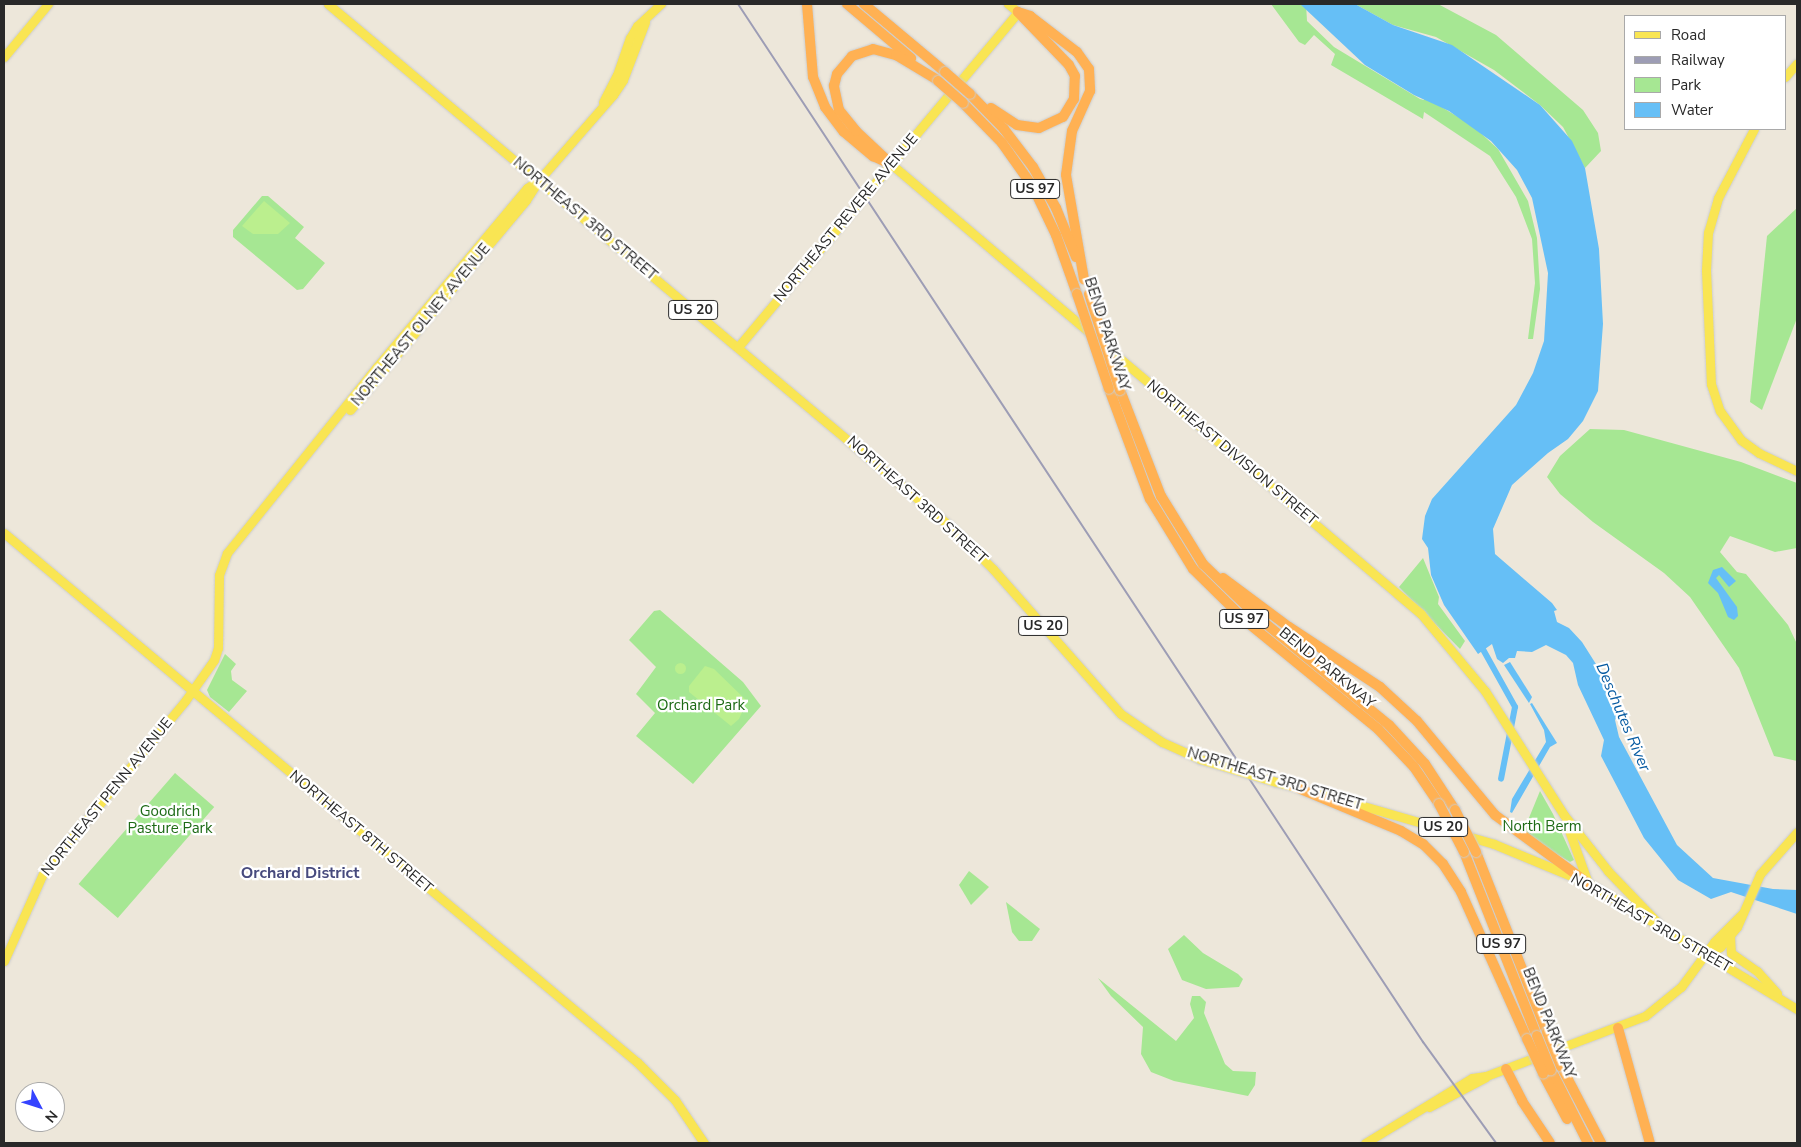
<!DOCTYPE html>
<html>
<head>
<meta charset="utf-8">
<style>
  body { margin:0 }
  #map { position:relative; width:1801px; height:1147px; overflow:hidden; background:#ede7da; font-family:"Nunito Sans",sans-serif }
  div>[style] { position:absolute }
  [style*='--x'] { left:calc(var(--x)*1px); top:calc(var(--y)*1px); width:calc(var(--w)*1px); rotate:calc(var(--a)*1deg) }
  .green>* { inset:0; background:#a6e793; transform-origin:0 0 }
  .pitch>* { inset:0; background:#bbef8e }
  .round { border-radius:50% }
  .water>* { inset:0; background:#66bff6 }
  .canal>* { height:6px; margin:-3px; padding:0 3px; transform-origin:3px; border-radius:3px; background:#66bff6 }
  .roads { filter:drop-shadow(0 0 1px #ccc) drop-shadow(0 0 1px #ccc) }
  .major>* { height:9px; margin:-4.5px; padding:0 4.5px; transform-origin:4.5px; border-radius:4.5px; background:#f9e553 }
  .highway>* { height:10px; margin:-5px; padding:0 5px; transform-origin:5px; border-radius:5px; background:#ffb153 }
  .rail>* { height:2px; margin:-1px; padding:0 1px; transform-origin:1px; border-radius:1px; background:#9d9db5 }
  .bridges { filter:drop-shadow(0 0 1px #ccc) drop-shadow(0 0 1px #ccc) }
  .major-bridge>* { height:9px; margin:-4.5px; padding:0 4.5px; transform-origin:4.5px; border-radius:4.5px; background:#f9e553 }
  .highway-bridge>* { height:10px; margin:-5px; padding:0 5px; transform-origin:5px; border-radius:5px; background:#ffb153 }
  span { translate:-50% -50%; white-space:nowrap; text-align:center; line-height:1.15; -webkit-text-stroke:4.5px #fff; paint-order:stroke }
  .shield-label span { padding:1px 4px; background:#fff; border:1px solid; border-radius:4px; -webkit-text-stroke-width:0 }
  .shield-label { font-size:14px; color:#292929; font-weight:700 }
  .street-label { font-size:15px; color:#292929 }
  .park-label { font-size:15px; color:#1d6a15 }
  .water-label { font-size:16px; color:#055aa1; font-style:italic }
  .neighbourhood-label { font-size:16px; color:#474a7d; font-weight:700 }
  .frame { position:absolute; inset:0; border:5px solid #292929; pointer-events:none }
  .legend { position:absolute; left:1624px; top:15px; width:162px; height:115px; box-sizing:border-box; background:#fff; border:1px solid #a9a9a9; margin:0; padding:6px 9px; list-style:none; font-size:15px; color:#292929 }
  .legend li { display:flex; align-items:center; gap:10px; height:25px }
  .legend b { width:25px; border:1px solid #a9a9a9 }
  .north { position:absolute; left:15px; top:1082px; width:50px; height:50px; box-sizing:border-box; background:#fff; border:1px solid #a9a9a9; border-radius:50%; rotate:130deg; font-size:14px; font-weight:700; line-height:20px; text-align:center; color:#292929 }
  .north::after { content:''; display:block; margin:auto; width:18px; height:22px; background:#3543ff; clip-path:polygon(50% 0,100% 100%,50% 72%,0 100%) }
</style>
</head>
<body>
<div id="map">
  <div class="green">
    <div style="clip-path:polygon(1271px 4px,1306px 4px,1307px 21px,1334px 47px,1420px 99px,1424px 100px,1425px 97px,1473px 126px,1498px 149px,1528px 201px,1537px 238px,1540px 289px,1533px 339px,1528px 339px,1535px 283px,1532px 239px,1516px 197px,1490px 156px,1424px 112px,1423px 119px,1331px 65px,1335px 54px,1314px 35px,1305px 45px,1299px 42px)"></div>
    <div style="clip-path:polygon(1355px 4px,1438px 4px,1496px 35px,1583px 110px,1598px 133px,1601px 151px,1585px 168px,1563px 127px,1540px 105px,1494px 70px,1436px 37px,1393px 25px)"></div>
    <div style="clip-path:polygon(262px 196px,268px 196px,304px 227px,295px 238px,325px 263px,303px 289px,297px 290px,233px 237px,233px 230px)"></div>
    <div style="clip-path:polygon(1797px 208px,1797px 318px,1762px 410px,1750px 402px,1767px 236px)"></div>
    <div style="clip-path:polygon(1590px 429px,1624px 430px,1741px 462px,1797px 483px,1797px 548px,1775px 552px,1730px 536px,1720px 552px,1737px 572px,1746px 574px,1788px 625px,1797px 644px,1797px 761px,1774px 756px,1739px 668px,1690px 597px,1664px 573px,1593px 522px,1560px 494px,1547px 477px,1560px 456px)"></div>
    <div style="clip-path:polygon(1423px 558px,1439px 597px,1438px 604px,1465px 641px,1460px 649px,1399px 587px)"></div>
    <div style="clip-path:polygon(660px 610px,743px 682px,761px 706px,693px 784px,636px 736px,655px 713px,636px 694px,656px 667px,629px 640px,654px 611px)"></div>
    <div style="clip-path:polygon(225px 654px,236px 664px,231px 671px,232px 680px,247px 691px,229px 712px,210px 697px,207px 690px)"></div>
    <div style="left:175px;top:773px;width:52px;height:147px;rotate:41deg"></div>
    <div style="clip-path:polygon(1540px 791px,1553px 814px,1574px 860px,1570px 862px,1528px 837px,1524px 830px)"></div>
    <div style="clip-path:polygon(969px 871px,989px 887px,971px 905px,959px 885px)"></div>
    <div style="clip-path:polygon(1006px 902px,1040px 929px,1032px 941px,1019px 941px,1012px 932px)"></div>
    <div style="clip-path:polygon(1184px 935px,1203px 953px,1238px 974px,1243px 979px,1239px 987px,1206px 989px,1182px 980px,1168px 949px)"></div>
    <div style="clip-path:polygon(1098px 978px,1176px 1041px,1194px 1018px,1190px 1004px,1192px 996px,1200px 996px,1206px 1002px,1204px 1013px,1225px 1064px,1233px 1071px,1256px 1072px,1255px 1085px,1248px 1096px,1174px 1081px,1151px 1072px,1141px 1054px,1143px 1027px,1111px 996px)"></div>
  </div>
  <div class="pitch">
    <div style="clip-path:polygon(264px 201px,290px 223px,278px 234px,253px 234px,242px 226px)"></div>
    <div class="round" style="left:674.5px;top:662.5px;width:11px;height:11px"></div>
    <div style="clip-path:polygon(705px 666px,714px 669px,747px 701px,739px 719px,731px 726px,689px 692px,689px 686px)"></div>
  </div>
  <div class="water">
    <div style="clip-path:polygon(1300px 4px,1355px 4px,1393px 25px,1452px 45px,1540px 105px,1572px 141px,1585px 168px,1599px 249px,1603px 324px,1598px 391px,1583px 421px,1568px 439px,1548px 453px,1512px 485px,1493px 529px,1495px 554px,1552px 603px,1557px 610px,1554px 611px,1557px 622px,1569px 628px,1582px 642px,1608px 683px,1619px 712px,1615px 720px,1619px 737px,1677px 845px,1713px 878px,1773px 889px,1797px 890px,1797px 914px,1731px 892px,1711px 899px,1678px 880px,1644px 838px,1601px 756px,1604px 740px,1578px 685px,1573px 663px,1566px 655px,1546px 645px,1532px 652px,1517px 651px,1515px 658px,1509px 658px,1503px 663px,1497px 659px,1492px 644px,1478px 654px,1444px 605px,1431px 575px,1428px 548px,1422px 539px,1425px 516px,1432px 499px,1516px 405px,1533px 373px,1544px 341px,1548px 273px,1532px 198px,1517px 170px,1491px 141px,1449px 111px,1414px 95px,1365px 65px)"></div>
    <div style="clip-path:polygon(1722px 567px,1736px 581px,1729px 587px,1719px 575px,1716px 578px,1737px 607px,1738px 616px,1734px 620px,1728px 617px,1718px 593px,1708px 583px,1713px 570px)"></div>
    <div style="clip-path:polygon(1510px 662px,1532px 697px,1529px 703px,1504px 665px)"></div>
    <div style="clip-path:polygon(1532px 703px,1557px 743px,1550px 747px,1512px 813px,1510px 812px,1512px 799px,1546px 742px,1544px 730px,1530px 704px)"></div>
  </div>
  <div class="canal">
    <div style="--x:1480;--y:644;--w:72;--a:60.9"></div>
    <div style="--x:1515;--y:707;--w:73;--a:101"></div>
  </div>
  <div class="roads">
    <div class="major">
      <div style="--x:328;--y:4;--w:813;--a:40.01"></div>
      <div style="--x:951;--y:527;--w:59;--a:45"></div>
      <div style="--x:993;--y:569;--w:193;--a:48.6"></div>
      <div style="--x:1121;--y:714;--w:50;--a:34.3"></div>
      <div style="--x:1162;--y:742;--w:42;--a:24.1"></div>
      <div style="--x:4;--y:57;--w:69;--a:-50.3"></div>
      <div style="--x:1785;--y:77;--w:18;--a:-49"></div>
      <div style="--x:603;--y:102;--w:30;--a:-63"></div>
      <div style="--x:617;--y:75;--w:39;--a:-71"></div>
      <div style="--x:630;--y:38;--w:14;--a:-60"></div>
      <div style="--x:637;--y:26;--w:33;--a:-43"></div>
      <div style="--x:1754;--y:129;--w:78;--a:117.6"></div>
      <div style="--x:1718;--y:198;--w:35;--a:106"></div>
      <div style="--x:1708;--y:232;--w:38;--a:93"></div>
      <div style="--x:1706;--y:270;--w:114;--a:87.5"></div>
      <div style="--x:1711;--y:384;--w:28;--a:72"></div>
      <div style="--x:1720;--y:411;--w:36;--a:54"></div>
      <div style="--x:1741;--y:440;--w:22;--a:36"></div>
      <div style="--x:1759;--y:453;--w:42;--a:25.3"></div>
      <div style="--x:891;--y:164;--w:695;--a:40.33"></div>
      <div style="--x:1421;--y:614;--w:100;--a:50.3"></div>
      <div style="--x:1485;--y:691;--w:147;--a:57.5"></div>
      <div style="--x:1564;--y:815;--w:71;--a:51.8"></div>
      <div style="--x:1608;--y:871;--w:72;--a:46.1"></div>
      <div style="--x:738;--y:347;--w:437;--a:-50.1"></div>
      <div style="--x:1018;--y:12;--w:13;--a:-141"></div>
      <div style="--x:350;--y:410;--w:274;--a:-50"></div>
      <div style="--x:526;--y:200;--w:24;--a:-57"></div>
      <div style="--x:539;--y:180;--w:113;--a:-49"></div>
      <div style="--x:613;--y:95;--w:18;--a:-56"></div>
      <div style="--x:623;--y:80;--w:62;--a:-69.2"></div>
      <div style="--x:4;--y:533;--w:825;--a:39.89"></div>
      <div style="--x:637;--y:1062;--w:54;--a:45"></div>
      <div style="--x:675;--y:1100;--w:52;--a:56"></div>
      <div style="--x:1276;--y:782;--w:25;--a:14"></div>
      <div style="--x:1322;--y:794;--w:179;--a:16.2"></div>
      <div style="--x:1494;--y:844;--w:102;--a:22.5"></div>
      <div style="--x:1588;--y:883;--w:244;--a:31.1"></div>
      <div style="--x:1566;--y:822;--w:65;--a:70.2"></div>
      <div style="--x:1730;--y:936;--w:17;--a:87"></div>
      <div style="--x:1731;--y:953;--w:32;--a:35"></div>
      <div style="--x:1757;--y:971;--w:30;--a:48"></div>
      <div style="--x:1707;--y:954;--w:15;--a:-28"></div>
      <div style="--x:1720;--y:947;--w:26;--a:-50"></div>
      <div style="--x:1737;--y:927;--w:58;--a:-66.5"></div>
      <div style="--x:1760;--y:874;--w:56;--a:-48.6"></div>
      <div style="--x:4;--y:961;--w:98;--a:-66"></div>
      <div style="--x:44;--y:871;--w:221;--a:-50.3"></div>
      <div style="--x:185;--y:701;--w:50;--a:-54.7"></div>
      <div style="--x:214;--y:660;--w:13;--a:-72"></div>
      <div style="--x:218;--y:648;--w:73;--a:-89.2"></div>
      <div style="--x:219;--y:575;--w:23;--a:-70"></div>
      <div style="--x:227;--y:553;--w:238;--a:-51.2"></div>
      <div style="--x:376;--y:368;--w:235;--a:-50"></div>
      <div style="--x:527;--y:188;--w:14;--a:-34"></div>
      <div style="--x:1429;--y:1107;--w:64;--a:-27.8"></div>
      <div style="--x:1365;--y:1143;--w:125;--a:-31.3"></div>
      <div style="--x:1472;--y:1078;--w:14;--a:-8"></div>
      <div style="--x:1486;--y:1076;--w:170;--a:-20.7"></div>
      <div style="--x:1645;--y:1016;--w:46;--a:-38.9"></div>
      <div style="--x:1681;--y:987;--w:56;--a:-53.7"></div>
      <div style="--x:1714;--y:942;--w:41;--a:-45"></div>
    </div>
    <div class="highway">
      <div style="--x:807;--y:4;--w:73;--a:85.3"></div>
      <div style="--x:813;--y:77;--w:32;--a:68"></div>
      <div style="--x:825;--y:107;--w:31;--a:53"></div>
      <div style="--x:844;--y:132;--w:38;--a:40"></div>
      <div style="--x:873;--y:156;--w:17;--a:25"></div>
      <div style="--x:847;--y:4;--w:84;--a:40.2"></div>
      <div style="--x:864;--y:4;--w:106;--a:40"></div>
      <div style="--x:1018;--y:12;--w:13;--a:18"></div>
      <div style="--x:1030;--y:16;--w:59;--a:37.5"></div>
      <div style="--x:1077;--y:52;--w:21;--a:55"></div>
      <div style="--x:1089;--y:69;--w:22;--a:87"></div>
      <div style="--x:1090;--y:91;--w:44;--a:114.2"></div>
      <div style="--x:1072;--y:131;--w:44;--a:97.8"></div>
      <div style="--x:1066;--y:175;--w:106;--a:80.2"></div>
      <div style="--x:970;--y:94;--w:49;--a:45.8"></div>
      <div style="--x:1004;--y:129;--w:48;--a:52.7"></div>
      <div style="--x:1033;--y:167;--w:47;--a:60.7"></div>
      <div style="--x:1056;--y:208;--w:53;--a:67.8"></div>
      <div style="--x:963;--y:103;--w:56;--a:45.7"></div>
      <div style="--x:1002;--y:143;--w:54;--a:54.8"></div>
      <div style="--x:1033;--y:187;--w:53;--a:64.4"></div>
      <div style="--x:1056;--y:235;--w:63;--a:70.4"></div>
      <div style="--x:991;--y:108;--w:31;--a:33"></div>
      <div style="--x:1017;--y:125;--w:22;--a:8"></div>
      <div style="--x:1039;--y:128;--w:26;--a:-25"></div>
      <div style="--x:1063;--y:117;--w:21;--a:-59"></div>
      <div style="--x:1074;--y:99;--w:23;--a:-88"></div>
      <div style="--x:1075;--y:76;--w:13;--a:-119"></div>
      <div style="--x:1069;--y:65;--w:74;--a:-133.9"></div>
      <div style="--x:891;--y:164;--w:48;--a:-136.7"></div>
      <div style="--x:856;--y:131;--w:27;--a:-129"></div>
      <div style="--x:839;--y:110;--w:25;--a:-102"></div>
      <div style="--x:834;--y:86;--w:12;--a:-76"></div>
      <div style="--x:837;--y:74;--w:23;--a:-50"></div>
      <div style="--x:852;--y:56;--w:22;--a:-18"></div>
      <div style="--x:873;--y:49;--w:24;--a:15"></div>
      <div style="--x:896;--y:55;--w:47;--a:31"></div>
      <div style="--x:1109;--y:389;--w:117;--a:69.6"></div>
      <div style="--x:1150;--y:499;--w:82;--a:58.4"></div>
      <div style="--x:1193;--y:569;--w:77;--a:44.5"></div>
      <div style="--x:1248;--y:623;--w:168;--a:39.2"></div>
      <div style="--x:1378;--y:729;--w:52;--a:46.5"></div>
      <div style="--x:1414;--y:767;--w:45;--a:56"></div>
      <div style="--x:1120;--y:390;--w:114;--a:68.9"></div>
      <div style="--x:1161;--y:496;--w:80;--a:58.3"></div>
      <div style="--x:1203;--y:564;--w:79;--a:44"></div>
      <div style="--x:1260;--y:619;--w:167;--a:39.4"></div>
      <div style="--x:1389;--y:725;--w:53;--a:47.3"></div>
      <div style="--x:1425;--y:764;--w:55;--a:56.9"></div>
      <div style="--x:1223;--y:578;--w:82;--a:36.6"></div>
      <div style="--x:1289;--y:627;--w:109;--a:33.4"></div>
      <div style="--x:1380;--y:687;--w:50;--a:42.6"></div>
      <div style="--x:1417;--y:721;--w:122;--a:50.3"></div>
      <div style="--x:1495;--y:815;--w:115;--a:36.2"></div>
      <div style="--x:1293;--y:786;--w:117;--a:22.6"></div>
      <div style="--x:1401;--y:831;--w:26;--a:31"></div>
      <div style="--x:1423;--y:844;--w:28;--a:45"></div>
      <div style="--x:1443;--y:864;--w:33;--a:57"></div>
      <div style="--x:1461;--y:892;--w:161;--a:65.8"></div>
      <div style="--x:1464;--y:852;--w:198;--a:68.4"></div>
      <div style="--x:1476;--y:852;--w:193;--a:68.5"></div>
      <div style="--x:1618;--y:1028;--w:119;--a:74.5"></div>
      <div style="--x:1561;--y:1066;--w:87;--a:62.5"></div>
      <div style="--x:1506;--y:1069;--w:36;--a:63"></div>
      <div style="--x:1522;--y:1101;--w:50;--a:56.3"></div>
      <div style="--x:1551;--y:1070;--w:82;--a:63.1"></div>
      <div style="--x:1543;--y:1074;--w:51;--a:61.9"></div>
    </div>
  </div>
  <div class="rail">
    <div style="--x:738;--y:4;--w:1244;--a:56.58"></div>
    <div style="--x:1423;--y:1042;--w:125;--a:54.1"></div>
  </div>
  <div class="bridges">
    <div class="major-bridge">
      <div style="--x:1200;--y:759;--w:79;--a:16.8"></div>
    </div>
    <div class="highway-bridge">
      <div style="--x:945;--y:72;--w:33;--a:41"></div>
      <div style="--x:938;--y:81;--w:33;--a:41"></div>
      <div style="--x:1077;--y:294;--w:100;--a:71.4"></div>
      <div style="--x:1089;--y:294;--w:101;--a:72.1"></div>
      <div style="--x:1439;--y:804;--w:54;--a:62.5"></div>
      <div style="--x:1455;--y:810;--w:47;--a:63.4"></div>
      <div style="--x:1547;--y:1032;--w:37;--a:68"></div>
      <div style="--x:1537;--y:1036;--w:37;--a:68"></div>
      <div style="--x:1527;--y:1039;--w:38;--a:65"></div>
    </div>
  </div>
  <div class="shield-label">
    <span style="left:1035px;top:189px">US 97</span>
    <span style="left:693px;top:310px">US 20</span>
    <span style="left:1244px;top:619px">US 97</span>
    <span style="left:1043px;top:626px">US 20</span>
    <span style="left:1443px;top:827px">US 20</span>
    <span style="left:1501px;top:944px">US 97</span>
  </div>
  <div class="street-label">
    <span style="left:846px;top:218px;rotate:-50deg">NORTHEAST REVERE AVENUE</span>
    <span style="left:585px;top:219px;rotate:40deg">NORTHEAST 3RD STREET</span>
    <span style="left:421px;top:325px;rotate:-50deg">NORTHEAST OLNEY AVENUE</span>
    <span style="left:1107px;top:334px;rotate:72deg">BEND PARKWAY</span>
    <span style="left:1232px;top:453px;rotate:40deg">NORTHEAST DIVISION STREET</span>
    <span style="left:917px;top:500px;rotate:42deg">NORTHEAST 3RD STREET</span>
    <span style="left:1327px;top:668px;rotate:39deg">BEND PARKWAY</span>
    <span style="left:1275px;top:779px;rotate:17deg">NORTHEAST 3RD STREET</span>
    <span style="left:107px;top:797px;rotate:-51deg">NORTHEAST PENN AVENUE</span>
    <span style="left:361px;top:832px;rotate:40deg">NORTHEAST 8TH STREET</span>
    <span style="left:1651px;top:923px;rotate:30deg">NORTHEAST 3RD STREET</span>
    <span style="left:1549px;top:1023px;rotate:68deg">BEND PARKWAY</span>
  </div>
  <div class="park-label">
    <span style="left:701px;top:706px">Orchard Park</span>
    <span style="left:170px;top:820px">Goodrich<br>Pasture Park</span>
    <span style="left:1542px;top:827px">North Berm</span>
  </div>
  <div class="water-label">
    <span style="left:1623px;top:717px;rotate:67deg">Deschutes River</span>
  </div>
  <div class="neighbourhood-label">
    <span style="left:300px;top:873px">Orchard District</span>
  </div>
  <div class="frame"></div>
  <ul class="legend">
  <li><b style="height:6px;background:#f9e553"></b>Road</li>
  <li><b style="height:6px;background:#9d9db5"></b>Railway</li>
  <li><b style="height:14px;background:#a6e793"></b>Park</li>
  <li><b style="height:14px;background:#66bff6"></b>Water</li>
  </ul>
  <div class="north">N</div>
</div>
</body>
</html>
